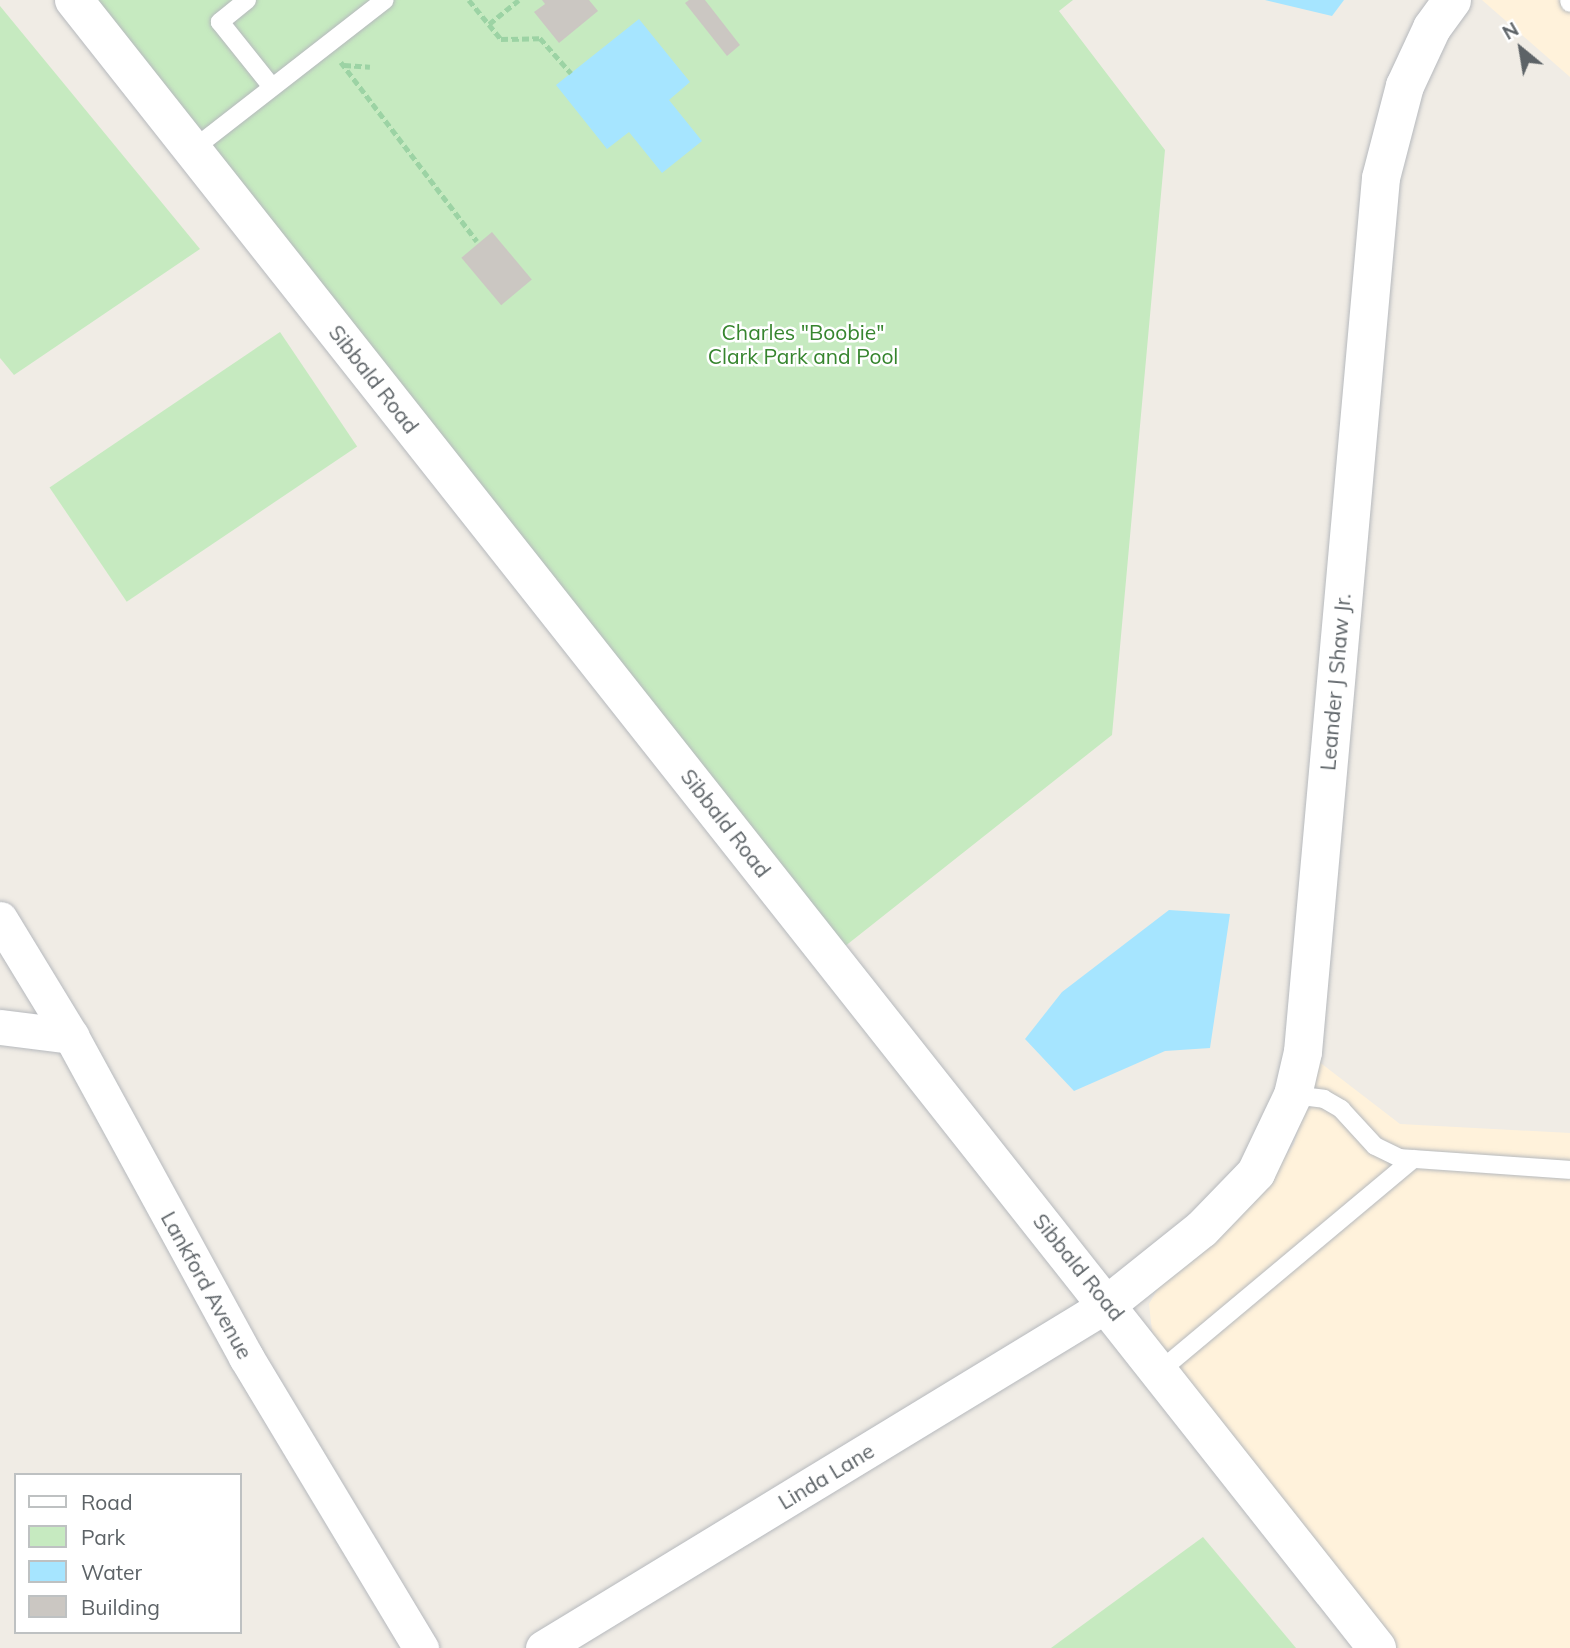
<!DOCTYPE html>
<html>
<head>
<meta charset="utf-8">
<style>
  body { margin:0 }
  #map { position:relative; width:1570px; height:1648px; overflow:hidden; background:#f0ece5; font-family:Mulish,sans-serif }
  div>[style] { position:absolute }
  [style*='--x'] { left:calc(var(--x)*1px); top:calc(var(--y)*1px); width:calc(var(--w)*1px); rotate:calc(var(--a)*1deg) }
  .commercial>* { inset:0; background:#fff2db }
  .green>* { inset:0; background:#c6eac0; transform-origin:0 0 }
  .water>* { inset:0; background:#a6e5ff }
  .building>* { inset:0; background:#cbc7c2; transform-origin:0 0 }
  .path>* { height:4.5px; margin-top:-2.25px; transform-origin:0; background:repeating-linear-gradient(90deg,#9cd3a4 0 7px,transparent 0 10.5px) }
  .roads { filter:drop-shadow(0 0 2px #b6b9bd) drop-shadow(0 0 2px #b6b9bd) }
  .service>* { height:18px; margin:-9px; padding:0 9px; transform-origin:9px; border-radius:9px; background:#fff }
  .minor>* { height:35px; margin:-17.5px; padding:0 17.5px; transform-origin:17.5px; border-radius:17.5px; background:#fff }
  .tertiary>* { height:38px; margin:-19px; padding:0 19px; transform-origin:19px; border-radius:19px; background:#fff }
  span { translate:-50% -50%; white-space:nowrap; text-align:center; line-height:1.15; -webkit-text-stroke:5px #fff; paint-order:stroke }
  .park-label { font-size:21px; color:#36852e }
  .street-label { font-size:21px; color:#5d6367 }
  .legend { position:absolute; left:14px; top:1473px; width:228px; height:161px; box-sizing:border-box; background:#fff; border:2px solid #bec1c2; margin:0; padding:9px 12px; list-style:none; font-size:21px; color:#5d6367 }
  .legend li { display:flex; align-items:center; gap:14px; height:35px }
  .legend b { width:35px; border:2px solid #bec1c2 }
  .north { position:absolute; left:1486px; top:14px; width:70px; height:70px; -webkit-text-stroke:5px #fff; paint-order:stroke; rotate:330deg; font-size:19px; font-weight:700; line-height:28px; text-align:center; color:#5d6367 }
  .north::after { content:''; display:block; margin:auto; width:24px; height:32px; background:#5d6367; clip-path:polygon(50% 0,100% 100%,50% 72%,0 100%) }
</style>
</head>
<body>
<div id="map">
  <div class="commercial">
    <div style="clip-path:polygon(1482px 0,1570px 0,1570px 77px)"></div>
    <div style="clip-path:polygon(1318px 1061px,1400px 1124px,1570px 1133px,1570px 1648px,1395px 1648px,1161px 1349px,1152px 1331px,1149px 1304px,1160px 1285px,1244px 1212px,1294px 1144px)"></div>
  </div>
  <div class="green">
    <div style="clip-path:polygon(92px 0,1073px 0,1059px 11px,1165px 150px,1112px 735px,844px 947px)"></div>
    <div style="clip-path:polygon(0 6px,200px 249px,14px 375px,0 358px)"></div>
    <div style="left:280px;top:332px;width:138px;height:278px;rotate:56deg"></div>
    <div style="clip-path:polygon(1203px 1537px,1296px 1648px,1051px 1648px)"></div>
  </div>
  <div class="water">
    <div style="clip-path:polygon(1265px 0,1344px 0,1332px 16px)"></div>
    <div style="clip-path:polygon(639px 19px,690px 82px,669px 100px,702px 141px,662px 173px,629px 132px,607px 149px,556px 85px)"></div>
    <div style="clip-path:polygon(1169px 910px,1230px 914px,1210px 1048px,1165px 1051px,1074px 1091px,1025px 1039px,1062px 992px)"></div>
  </div>
  <div class="building">
    <div style="clip-path:polygon(542px 0,589px 0,598px 11px,559px 43px,534px 12px,545px 4px)"></div>
    <div style="clip-path:polygon(689px 0,705px 0,740px 45px,727px 56px,685px 3px)"></div>
    <div style="left:492px;top:232px;width:62px;height:40px;rotate:50deg"></div>
  </div>
  <div class="path">
    <div style="--x:469;--y:0;--w:50;--a:50.6"></div>
    <div style="--x:501;--y:39;--w:39;--a:-1"></div>
    <div style="--x:540;--y:38;--w:47;--a:48.5"></div>
    <div style="--x:489;--y:24;--w:38;--a:-39"></div>
    <div style="--x:341;--y:62;--w:225;--a:52.8"></div>
    <div style="--x:344;--y:65;--w:26;--a:4"></div>
  </div>
  <div class="roads">
    <div class="service">
      <div style="--x:247;--y:0;--w:35;--a:141"></div>
      <div style="--x:220;--y:22;--w:83;--a:51.3"></div>
      <div style="--x:1569;--y:0;--w:3;--a:72"></div>
      <div style="--x:192;--y:150;--w:244;--a:-37.9"></div>
      <div style="--x:1293;--y:1095;--w:31;--a:7"></div>
      <div style="--x:1324;--y:1099;--w:20;--a:30"></div>
      <div style="--x:1341;--y:1109;--w:50;--a:47.4"></div>
      <div style="--x:1375;--y:1146;--w:28;--a:26"></div>
      <div style="--x:1400;--y:1158;--w:170;--a:4"></div>
      <div style="--x:1161;--y:1370;--w:329;--a:-39.9"></div>
    </div>
    <div class="minor">
      <div style="--x:0;--y:919;--w:137;--a:58.7"></div>
      <div style="--x:71;--y:1036;--w:366;--a:61.4"></div>
      <div style="--x:246;--y:1357;--w:340;--a:59"></div>
      <div style="--x:0;--y:1027;--w:72;--a:7.2"></div>
      <div style="--x:543;--y:1648;--w:661;--a:-31.34"></div>
    </div>
    <div class="tertiary">
      <div style="--x:74;--y:0;--w:2101;--a:51.67"></div>
      <div style="--x:1108;--y:1304;--w:120;--a:-38.6"></div>
      <div style="--x:1202;--y:1229;--w:78;--a:-46"></div>
      <div style="--x:1256;--y:1173;--w:86;--a:-64.6"></div>
      <div style="--x:1293;--y:1095;--w:44;--a:-76.9"></div>
      <div style="--x:1303;--y:1052;--w:877;--a:-84.9"></div>
      <div style="--x:1381;--y:178;--w:95;--a:-75.4"></div>
      <div style="--x:1405;--y:86;--w:64;--a:-65"></div>
      <div style="--x:1432;--y:28;--w:34;--a:-54"></div>
    </div>
  </div>
  <div class="park-label">
    <span style="left:803px;top:344px">Charles "Boobie"<br>Clark Park and Pool</span>
  </div>
  <div class="street-label">
    <span style="left:374px;top:379px;rotate:52deg">Sibbald Road</span>
    <span style="left:1335px;top:682px;rotate:-85deg">Leander J Shaw Jr.</span>
    <span style="left:726px;top:823px;rotate:52deg">Sibbald Road</span>
    <span style="left:1079px;top:1267px;rotate:51deg">Sibbald Road</span>
    <span style="left:207px;top:1285px;rotate:61deg">Lankford Avenue</span>
    <span style="left:826px;top:1476px;rotate:-31deg">Linda Lane</span>
  </div>
  <ul class="legend">
  <li><b style="height:9px;background:#fff"></b>Road</li>
  <li><b style="height:19px;background:#c6eac0"></b>Park</li>
  <li><b style="height:19px;background:#a6e5ff"></b>Water</li>
  <li><b style="height:19px;background:#cbc7c2"></b>Building</li>
  </ul>
  <div class="north">N</div>
</div>
</body>
</html>
